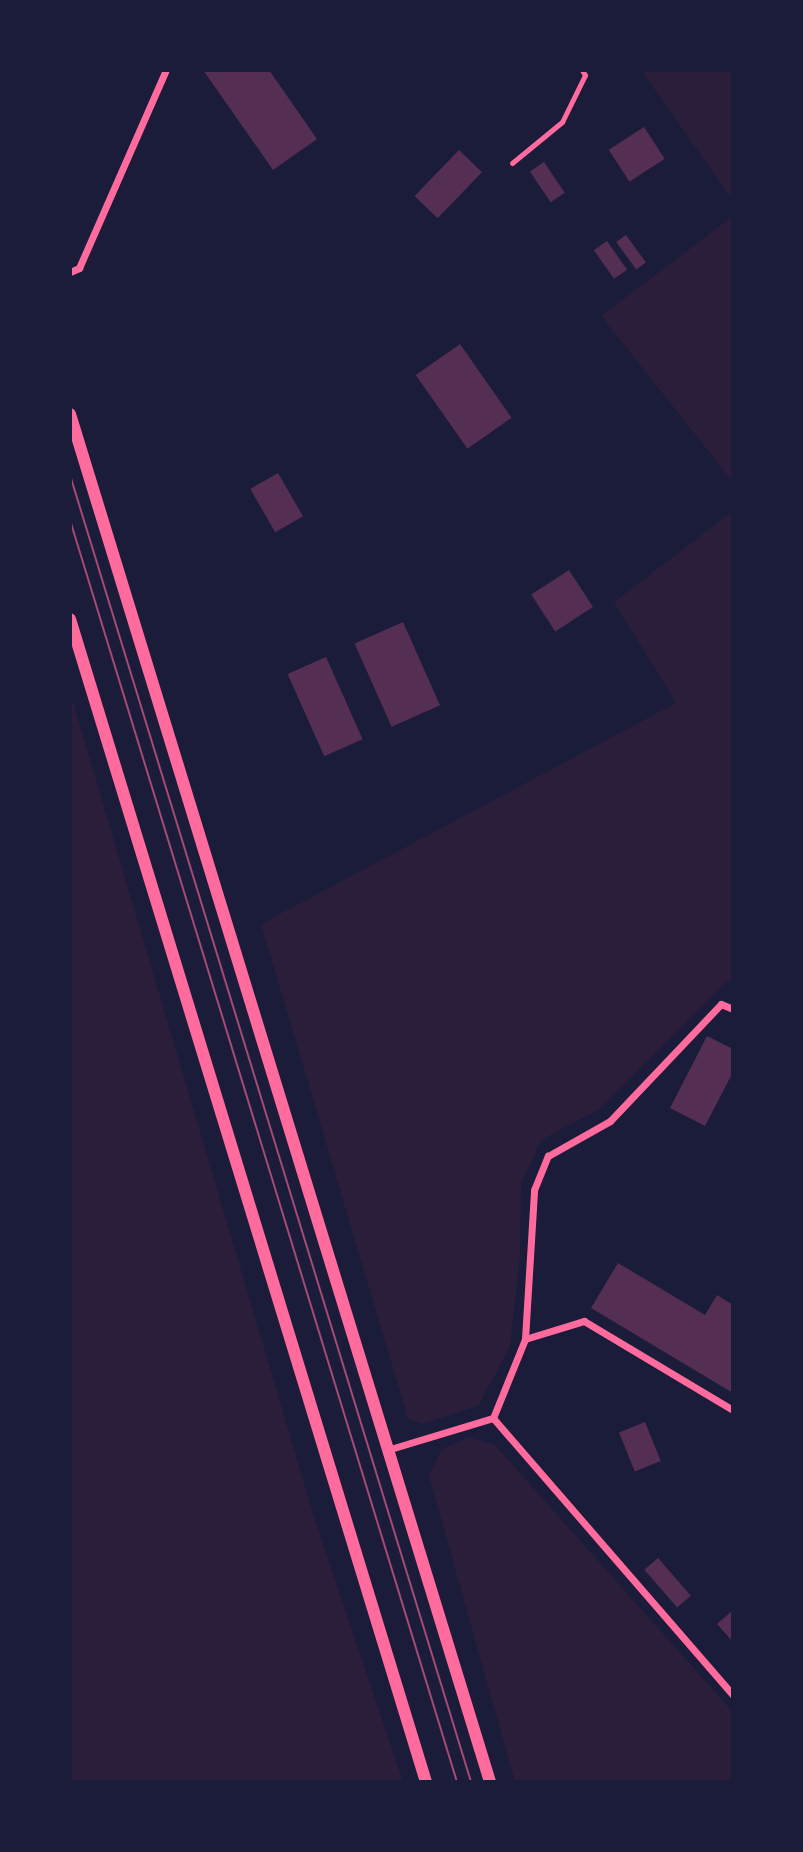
<!DOCTYPE html>
<html>
<head>
<meta charset="utf-8">
<style>
  body { margin:0 }
  #map { position:relative; width:803px; height:1852px; overflow:hidden; background:#1b1b3a; font-family:Barlow,sans-serif }
  div>[style] { position:absolute }
  [style*='--x'] { left:calc(var(--x)*1px); top:calc(var(--y)*1px); width:calc(var(--w)*1px); rotate:calc(var(--a)*1deg) }
  .green>* { inset:0; background:#2a1e3b }
  .building>* { inset:0; background:#542f53; transform-origin:0 0 }
  .service>* { height:5px; margin:-2.5px; padding:0 2.5px; transform-origin:2.5px; border-radius:2.5px; background:#ff6b9d }
  .minor>* { height:7px; margin:-3.5px; padding:0 3.5px; transform-origin:3.5px; border-radius:3.5px; background:#ff6b9d }
  .tertiary>* { height:12px; margin:-6px; padding:0 6px; transform-origin:6px; border-radius:6px; background:#ff6b9d }
  .tram>* { height:2px; margin:-1px; padding:0 1px; transform-origin:1px; border-radius:1px; background:#a44b75 }
  span { translate:-50% -50%; white-space:nowrap; text-align:center; line-height:1.15; -webkit-text-stroke:5px #1b1b3a; paint-order:stroke }
  .frame { position:absolute; inset:0; border:72px solid #1b1b3a; pointer-events:none }
</style>
</head>
<body>
<div id="map">
  <div class="green">
    <div style="clip-path:polygon(641px 70px,733px 70px,733px 201px)"></div>
    <div style="clip-path:polygon(733px 216px,733px 482px,601px 316px)"></div>
    <div style="clip-path:polygon(733px 511px,733px 983px,728px 981px,598px 1110px,541px 1140px,521px 1184px,520px 1255px,510px 1347px,478px 1406px,422px 1424px,408px 1419px,261px 924px,676px 703px,614px 602px)"></div>
    <div style="clip-path:polygon(70px 692px,315px 1520px,403px 1782px,70px 1782px)"></div>
    <div style="clip-path:polygon(468px 1437px,495px 1445px,733px 1712px,733px 1782px,515px 1782px,429px 1476px,441px 1450px)"></div>
  </div>
  <div class="building">
    <div style="clip-path:polygon(203px 70px,269px 70px,317px 139px,273px 170px)"></div>
    <div style="left:644px;top:127px;width:38px;height:42px;rotate:57deg"></div>
    <div style="left:459px;top:150px;width:32px;height:64px;rotate:44deg"></div>
    <div style="left:544px;top:162px;width:37px;height:17px;rotate:56deg"></div>
    <div style="left:626px;top:235px;width:34px;height:12px;rotate:54deg"></div>
    <div style="left:607px;top:241px;width:35px;height:16px;rotate:55deg"></div>
    <div style="left:460px;top:344px;width:90px;height:54px;rotate:55deg"></div>
    <div style="left:278px;top:473px;width:50px;height:32px;rotate:60deg"></div>
    <div style="left:569px;top:570px;width:44px;height:45px;rotate:57deg"></div>
    <div style="left:403px;top:622px;width:91px;height:53px;rotate:66deg"></div>
    <div style="left:326px;top:657px;width:90px;height:42px;rotate:66deg"></div>
    <div style="clip-path:polygon(707px 1036px,733px 1049px,733px 1072px,705px 1126px,670px 1108px)"></div>
    <div style="clip-path:polygon(618px 1263px,705px 1315px,717px 1295px,733px 1305px,733px 1393px,591px 1308px)"></div>
    <div style="left:645px;top:1422px;width:42px;height:28px;rotate:68deg"></div>
    <div style="left:658px;top:1558px;width:50px;height:18px;rotate:49deg"></div>
    <div style="clip-path:polygon(733px 1610px,733px 1642px,717px 1624px)"></div>
  </div>
  <div class="service">
    <div style="--x:512;--y:163;--w:65;--a:-39.4"></div>
    <div style="--x:562;--y:122;--w:52;--a:-63.9"></div>
    <div style="--x:585;--y:75;--w:6;--a:-121"></div>
  </div>
  <div class="minor">
    <div style="--x:70;--y:272;--w:10;--a:-24"></div>
    <div style="--x:79;--y:268;--w:216;--a:-66.3"></div>
    <div style="--x:525;--y:1339;--w:62;--a:-17"></div>
    <div style="--x:584;--y:1321;--w:174;--a:30.9"></div>
    <div style="--x:493;--y:1418;--w:367;--a:49.1"></div>
    <div style="--x:387;--y:1450;--w:111;--a:-16.8"></div>
    <div style="--x:493;--y:1418;--w:85;--a:-67.9"></div>
    <div style="--x:525;--y:1339;--w:149;--a:-86.5"></div>
    <div style="--x:534;--y:1190;--w:37;--a:-68"></div>
    <div style="--x:548;--y:1156;--w:71;--a:-29.4"></div>
    <div style="--x:610;--y:1121;--w:161;--a:-46.5"></div>
    <div style="--x:721;--y:1004;--w:13;--a:23"></div>
  </div>
  <div class="tertiary">
    <div style="--x:70;--y:414;--w:1431;--a:72.93"></div>
    <div style="--x:70;--y:619;--w:1216;--a:72.98"></div>
  </div>
  <div class="tram">
    <div style="--x:70;--y:475;--w:1367;--a:72.94"></div>
    <div style="--x:70;--y:520;--w:1320;--a:72.95"></div>
  </div>
  <div class="frame"></div>
</div>
</body>
</html>
